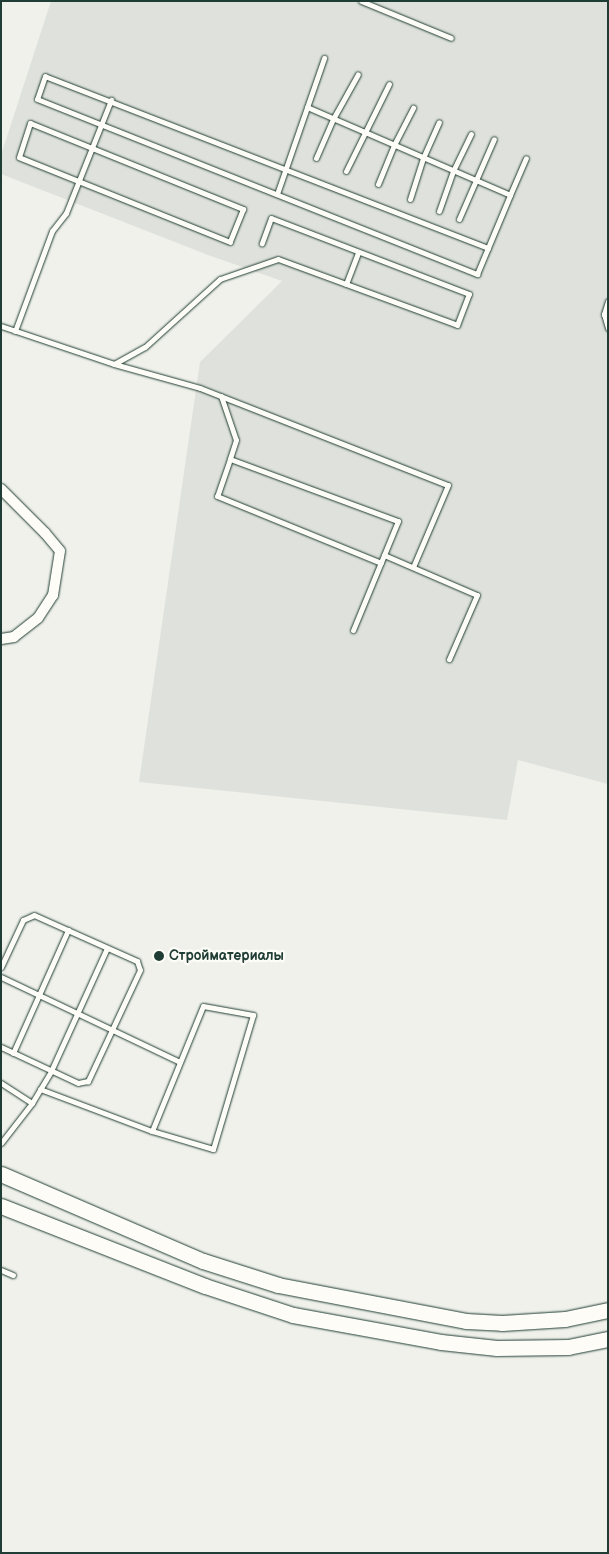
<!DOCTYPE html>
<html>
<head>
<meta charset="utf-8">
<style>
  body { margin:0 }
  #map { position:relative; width:609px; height:1554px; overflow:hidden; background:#f0f1eb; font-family:"Balsamiq Sans",sans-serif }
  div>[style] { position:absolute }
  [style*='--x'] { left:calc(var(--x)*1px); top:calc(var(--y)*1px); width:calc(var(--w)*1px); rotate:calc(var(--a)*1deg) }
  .built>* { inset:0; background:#dfe2dc }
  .roads { filter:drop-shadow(0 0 1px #1f3d34) drop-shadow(0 0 1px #1f3d34) }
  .service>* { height:5px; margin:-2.5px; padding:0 2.5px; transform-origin:2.5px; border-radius:2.5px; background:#fdfcf7 }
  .minor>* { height:10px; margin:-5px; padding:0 5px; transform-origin:5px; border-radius:5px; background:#fdfcf7 }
  .primary>* { height:15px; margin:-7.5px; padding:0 7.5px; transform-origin:7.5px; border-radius:7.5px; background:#fdfcf7 }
  .dots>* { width:14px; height:14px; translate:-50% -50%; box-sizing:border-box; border:2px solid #fdfcf7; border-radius:50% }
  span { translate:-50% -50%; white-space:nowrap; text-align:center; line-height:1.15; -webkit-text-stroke:4.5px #fdfcf7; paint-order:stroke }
  .poi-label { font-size:14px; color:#1f3d34; font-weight:700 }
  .left { translate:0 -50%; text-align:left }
  .frame { position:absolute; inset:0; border:2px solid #1f3d34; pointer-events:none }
</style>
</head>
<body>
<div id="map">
  <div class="built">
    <div style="clip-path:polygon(51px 1px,608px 1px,608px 784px,518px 760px,507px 820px,139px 782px,200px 362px,282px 281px,208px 255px,1px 174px,1px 155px)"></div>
  </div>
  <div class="roads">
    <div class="service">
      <div style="--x:361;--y:1;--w:97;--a:22.3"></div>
      <div style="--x:307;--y:107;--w:221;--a:23.4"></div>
      <div style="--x:30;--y:123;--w:230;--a:22"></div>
      <div style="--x:243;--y:209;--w:35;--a:112"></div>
      <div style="--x:230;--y:242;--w:227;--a:-158.1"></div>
      <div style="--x:19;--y:157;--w:36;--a:-72"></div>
      <div style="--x:316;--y:158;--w:43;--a:-66.4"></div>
      <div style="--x:333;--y:119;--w:51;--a:-60.9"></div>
      <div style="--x:346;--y:171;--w:97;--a:-63.7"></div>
      <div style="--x:378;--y:184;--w:42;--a:-67.7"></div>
      <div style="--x:394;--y:145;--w:42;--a:-62.8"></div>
      <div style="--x:277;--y:194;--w:144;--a:-70.9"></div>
      <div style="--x:410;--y:199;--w:43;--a:-72.4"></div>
      <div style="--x:423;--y:158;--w:39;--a:-66"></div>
      <div style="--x:439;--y:211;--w:42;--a:-70.7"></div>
      <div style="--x:453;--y:171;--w:41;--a:-64.1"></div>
      <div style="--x:459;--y:219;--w:87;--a:-66.4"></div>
      <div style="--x:488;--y:248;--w:475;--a:-158.8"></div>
      <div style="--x:45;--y:76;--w:24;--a:109"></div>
      <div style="--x:37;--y:99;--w:474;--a:21.7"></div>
      <div style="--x:477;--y:274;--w:86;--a:-67.3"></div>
      <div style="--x:510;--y:195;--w:40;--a:-66.6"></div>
      <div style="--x:346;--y:284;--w:34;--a:-69"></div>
      <div style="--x:608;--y:301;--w:14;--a:107"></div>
      <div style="--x:604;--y:314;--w:15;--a:74"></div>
      <div style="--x:1;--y:326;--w:119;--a:18.6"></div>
      <div style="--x:114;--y:364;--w:89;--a:15.6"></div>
      <div style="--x:200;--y:388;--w:266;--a:21.4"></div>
      <div style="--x:448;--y:485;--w:89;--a:113.1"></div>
      <div style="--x:15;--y:331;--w:107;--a:-69.7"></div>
      <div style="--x:52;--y:231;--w:23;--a:-52"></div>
      <div style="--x:66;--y:213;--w:122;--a:-68.3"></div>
      <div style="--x:114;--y:364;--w:35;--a:-29"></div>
      <div style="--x:145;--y:347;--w:101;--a:-42.2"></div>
      <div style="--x:220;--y:279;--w:61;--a:-19"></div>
      <div style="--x:278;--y:259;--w:191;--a:20.2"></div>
      <div style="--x:457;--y:325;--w:33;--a:-69"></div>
      <div style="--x:469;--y:294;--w:212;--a:-159"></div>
      <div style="--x:271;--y:218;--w:27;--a:110"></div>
      <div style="--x:221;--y:396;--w:46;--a:71.2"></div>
      <div style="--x:236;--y:440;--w:20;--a:108"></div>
      <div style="--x:230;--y:459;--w:179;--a:20.3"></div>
      <div style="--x:398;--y:521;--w:118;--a:112.4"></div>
      <div style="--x:230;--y:459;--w:39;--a:109"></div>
      <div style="--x:217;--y:496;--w:177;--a:22.2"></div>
      <div style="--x:384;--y:555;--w:101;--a:23.3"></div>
      <div style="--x:477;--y:595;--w:70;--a:113.6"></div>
      <div style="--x:1;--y:967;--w:52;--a:-64.9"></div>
      <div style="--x:23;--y:920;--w:12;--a:-24"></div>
      <div style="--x:34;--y:915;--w:113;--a:24.1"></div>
      <div style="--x:137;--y:961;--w:9;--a:72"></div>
      <div style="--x:140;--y:970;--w:123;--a:115.1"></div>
      <div style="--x:88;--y:1081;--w:10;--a:169"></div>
      <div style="--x:78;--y:1083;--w:85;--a:-154.9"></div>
      <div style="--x:1;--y:977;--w:198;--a:25.4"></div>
      <div style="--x:13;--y:1053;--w:135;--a:-65.9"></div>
      <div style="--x:1;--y:1083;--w:37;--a:33"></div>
      <div style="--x:40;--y:1089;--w:120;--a:20.6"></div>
      <div style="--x:152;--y:1131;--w:135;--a:-67.8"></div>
      <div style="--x:203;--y:1006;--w:51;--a:10.2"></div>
      <div style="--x:253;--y:1015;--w:140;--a:106.6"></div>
      <div style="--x:213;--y:1149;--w:64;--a:-163.6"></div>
      <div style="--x:1;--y:1143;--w:51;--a:-52.2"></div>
      <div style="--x:32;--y:1103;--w:37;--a:-59"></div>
      <div style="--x:51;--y:1071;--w:135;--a:-65.5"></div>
      <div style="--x:1;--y:1270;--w:13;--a:23"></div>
    </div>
    <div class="minor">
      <div style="--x:1;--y:489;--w:62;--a:45"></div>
      <div style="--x:45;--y:533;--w:23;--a:50"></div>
      <div style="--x:60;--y:551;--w:45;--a:99"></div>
      <div style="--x:53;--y:595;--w:27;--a:123"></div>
      <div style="--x:38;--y:618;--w:31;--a:142"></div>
      <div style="--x:14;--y:637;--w:13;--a:171"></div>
    </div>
    <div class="primary">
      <div style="--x:1;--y:1174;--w:220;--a:23.3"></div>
      <div style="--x:203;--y:1261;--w:79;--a:17.7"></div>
      <div style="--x:278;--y:1285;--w:191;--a:10.8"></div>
      <div style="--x:466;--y:1321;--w:36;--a:3"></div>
      <div style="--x:502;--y:1323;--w:63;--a:-3.6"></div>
      <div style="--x:565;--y:1319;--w:44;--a:-11.8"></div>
      <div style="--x:1;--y:1206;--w:219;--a:21.4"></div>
      <div style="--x:205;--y:1286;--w:93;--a:18.2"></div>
      <div style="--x:293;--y:1315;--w:150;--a:10.3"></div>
      <div style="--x:441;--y:1342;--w:56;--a:6.1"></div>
      <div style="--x:497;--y:1348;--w:71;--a:-0.8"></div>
      <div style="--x:568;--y:1347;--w:41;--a:-11.3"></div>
    </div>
  </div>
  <div class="dots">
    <div style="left:159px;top:956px;background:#1f3d34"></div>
  </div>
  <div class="poi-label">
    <span class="left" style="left:169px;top:956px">Стройматериалы</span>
  </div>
  <div class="frame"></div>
</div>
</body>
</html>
